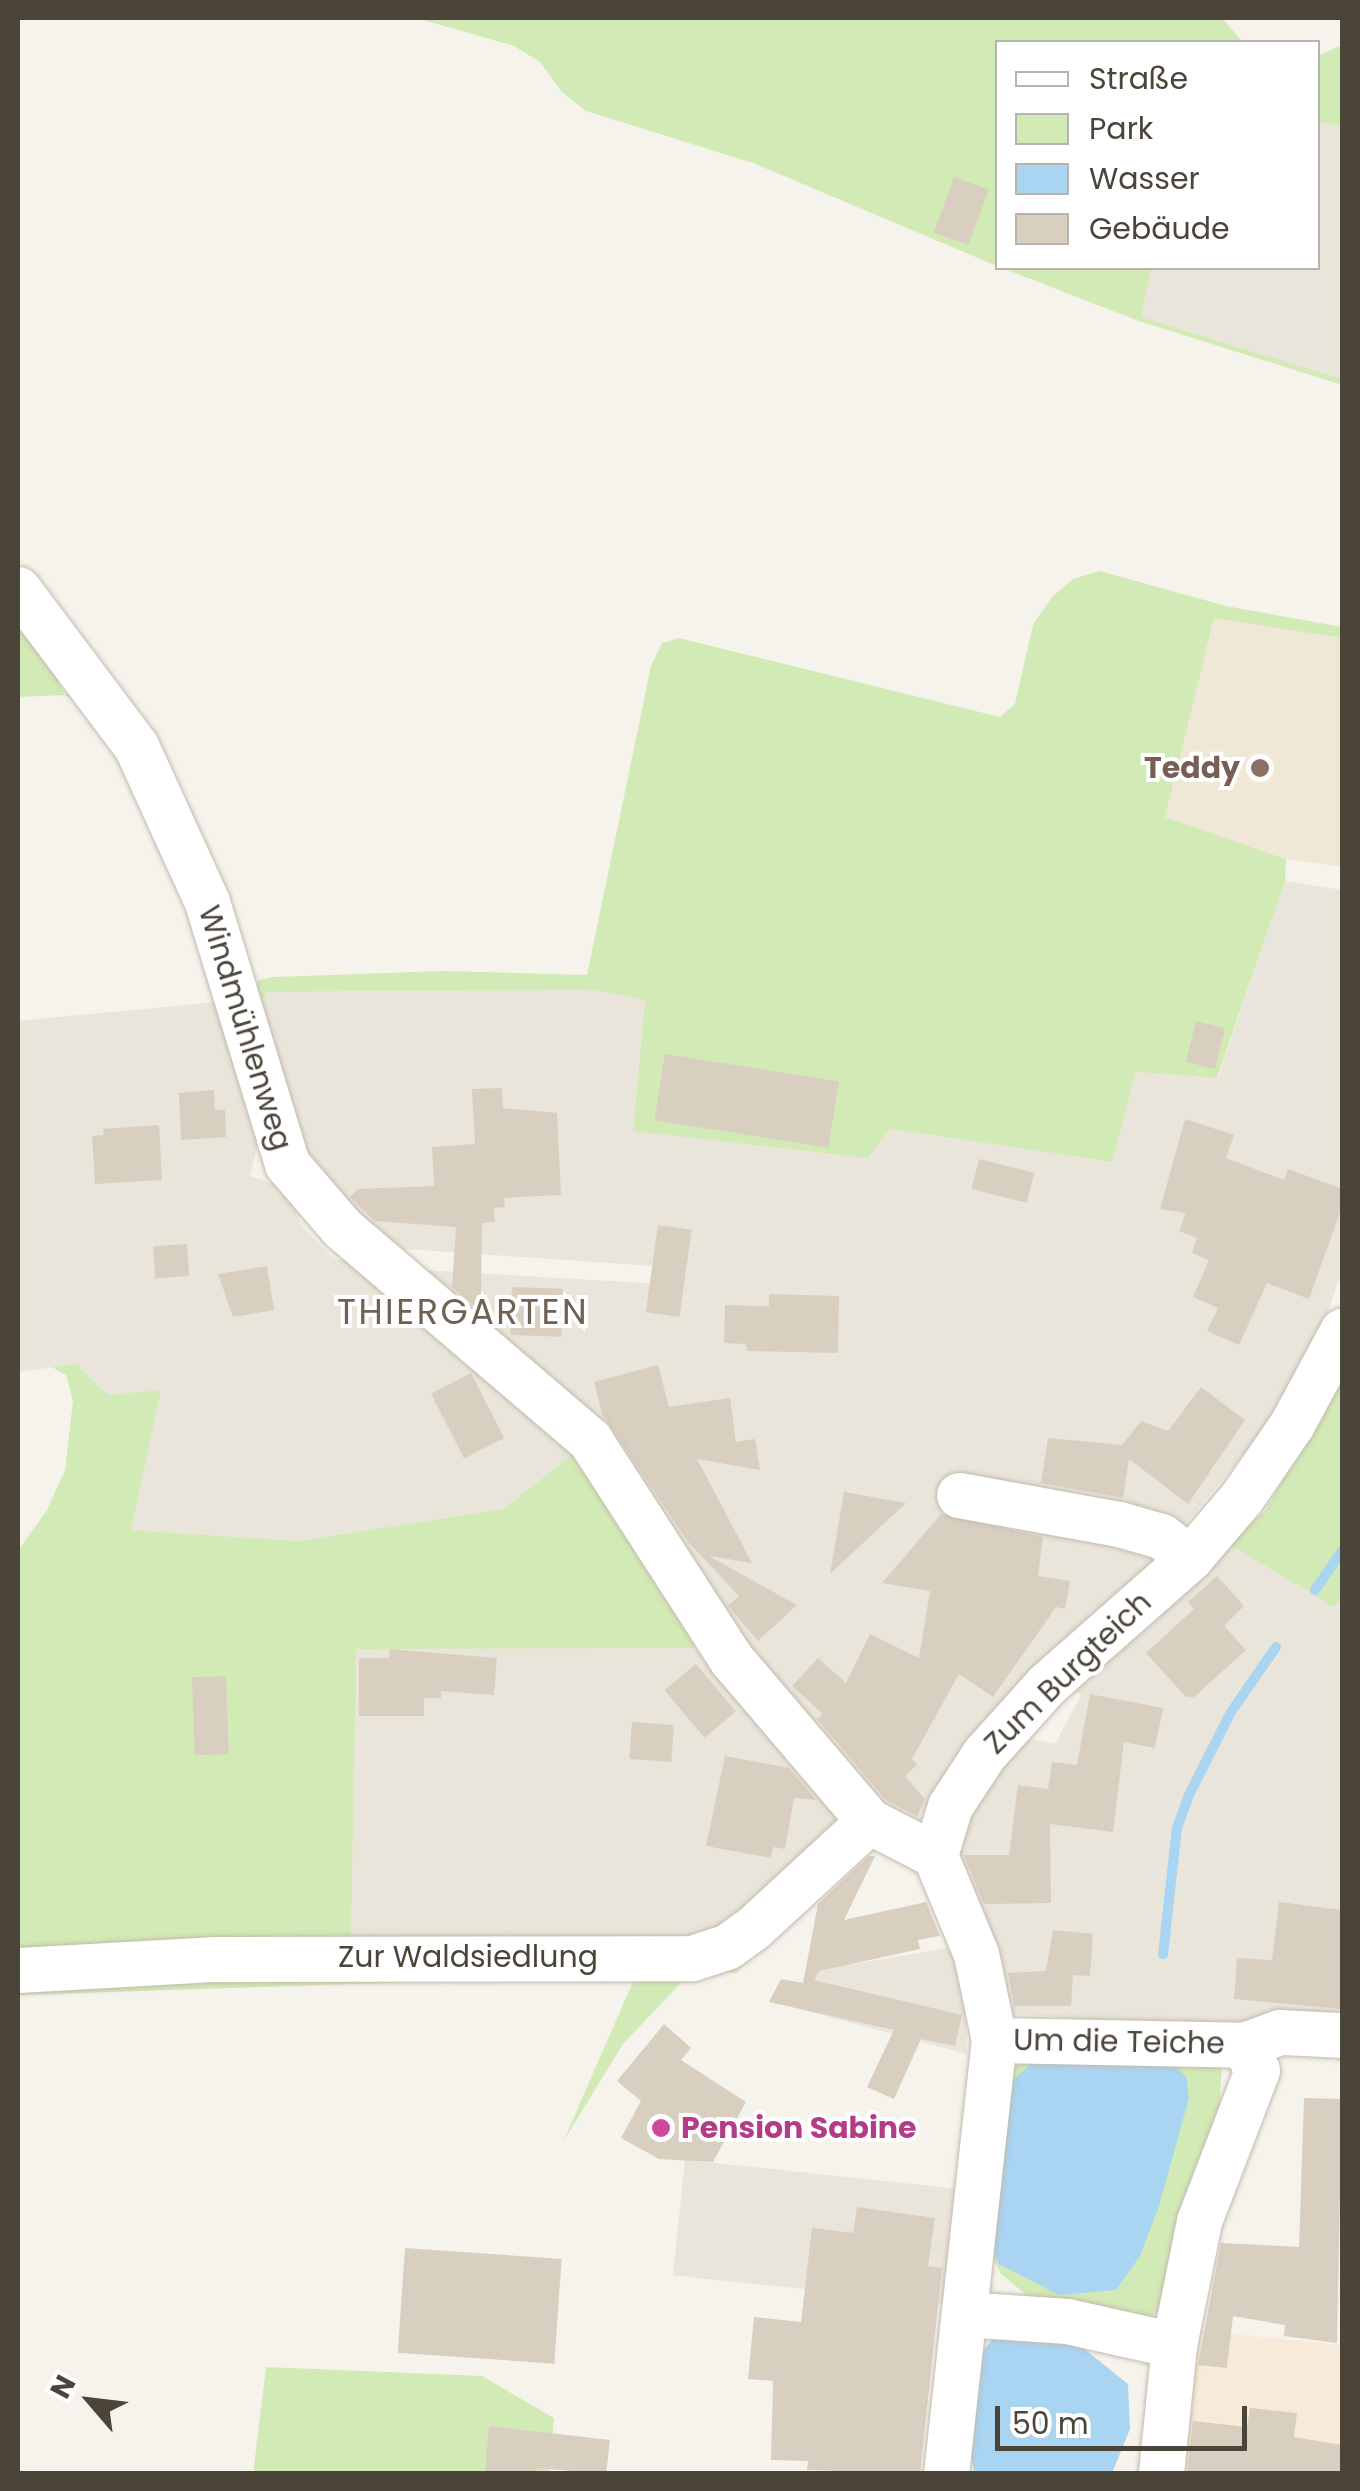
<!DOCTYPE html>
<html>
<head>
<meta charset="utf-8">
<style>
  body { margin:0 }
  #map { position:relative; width:1360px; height:2491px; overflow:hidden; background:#f6f3ec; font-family:Poppins,sans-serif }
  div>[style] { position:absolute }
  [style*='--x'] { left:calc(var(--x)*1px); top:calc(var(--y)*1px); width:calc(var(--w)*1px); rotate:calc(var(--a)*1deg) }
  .residential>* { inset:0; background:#eae5da; transform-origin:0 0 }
  .commercial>* { inset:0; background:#f7ead8 }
  .education>* { inset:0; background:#efe8d6 }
  .green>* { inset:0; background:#d2eab5 }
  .water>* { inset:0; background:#a9d4f2 }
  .stream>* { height:10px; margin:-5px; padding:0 5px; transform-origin:5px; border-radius:5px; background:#a9d4f2 }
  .building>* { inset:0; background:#d8cfc1; transform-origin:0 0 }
  .roads { filter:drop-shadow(0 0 2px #c2bbae) drop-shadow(0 0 2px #c2bbae) }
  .minor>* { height:45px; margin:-22.5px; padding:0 22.5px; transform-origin:22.5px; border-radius:22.5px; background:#fff }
  .dots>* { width:28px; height:28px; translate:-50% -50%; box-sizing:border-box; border:5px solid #fff; border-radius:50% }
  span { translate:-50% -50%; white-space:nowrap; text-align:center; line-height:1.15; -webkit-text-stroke:8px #fff; paint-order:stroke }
  .education-label { font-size:30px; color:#785e54; font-weight:700 }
  .right { translate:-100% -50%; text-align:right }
  .street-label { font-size:30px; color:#4b4439 }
  .hotel-label { font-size:30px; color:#b23c85; font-weight:700 }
  .left { translate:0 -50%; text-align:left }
  .quarter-label { font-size:35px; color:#6e6250; letter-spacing:2.5px }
  .frame { position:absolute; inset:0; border:20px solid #4b4439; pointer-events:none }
  .legend { position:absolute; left:995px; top:40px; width:325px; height:230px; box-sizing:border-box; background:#fff; border:2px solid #b7b4b0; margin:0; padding:12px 18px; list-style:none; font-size:30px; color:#4b4439 }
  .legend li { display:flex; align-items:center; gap:20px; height:50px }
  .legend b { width:50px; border:2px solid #b7b4b0 }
  .north { position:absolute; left:40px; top:2351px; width:100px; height:100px; -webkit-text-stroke:8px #fff; paint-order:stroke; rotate:298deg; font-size:28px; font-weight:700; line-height:40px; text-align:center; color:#4b4439 }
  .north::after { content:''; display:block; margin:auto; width:35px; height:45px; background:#4b4439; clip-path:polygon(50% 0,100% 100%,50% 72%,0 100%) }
  .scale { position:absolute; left:995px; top:2406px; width:252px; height:45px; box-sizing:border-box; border:5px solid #4b4439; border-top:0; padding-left:12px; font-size:30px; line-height:35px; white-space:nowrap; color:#4b4439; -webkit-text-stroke:8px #fff; paint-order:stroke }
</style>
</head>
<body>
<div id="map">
  <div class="residential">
    <div style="clip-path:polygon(1318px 122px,1342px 127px,1342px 379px,1140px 317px,1151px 268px,1318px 268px)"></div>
    <div style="clip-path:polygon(1285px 881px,1342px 890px,1342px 1270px,1328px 1312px,1304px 1368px,1262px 1432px,1161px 1553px,905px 1832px,423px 1270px,679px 1285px,682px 1268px,390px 1248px,293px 1158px,251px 1020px,267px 992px,596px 990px,645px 999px,633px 1130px,890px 1129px,1111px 1162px,1136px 1072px,1218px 1078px)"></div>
    <div style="clip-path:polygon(216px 1002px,258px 1143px,250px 1176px,286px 1188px,302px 1227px,333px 1258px,347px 1261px,573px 1454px,503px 1509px,299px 1541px,131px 1530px,108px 1395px,77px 1364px,18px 1372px,18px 1021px)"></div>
    <div style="clip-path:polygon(1227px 1543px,1333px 1606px,1342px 1596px,1342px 2023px,1079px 2030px,1073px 2018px,1002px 2013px,960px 1897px,958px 1816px,1016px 1736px,1055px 1744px,1081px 1695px,1068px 1685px)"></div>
    <div style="clip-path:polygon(501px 1646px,695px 1648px,851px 1821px,754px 1920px,689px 1947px,351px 1944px,355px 1649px)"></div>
    <div style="clip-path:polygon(954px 1947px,964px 1989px,967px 2054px,800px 2009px,812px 1955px,853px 1964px)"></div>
    <div style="left:685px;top:2160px;width:274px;height:116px;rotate:6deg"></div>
  </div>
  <div class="commercial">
    <div style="clip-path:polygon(1194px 2330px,1342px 2345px,1342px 2473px,1179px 2474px)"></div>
  </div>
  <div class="education">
    <div style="clip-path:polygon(1214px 617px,1342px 638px,1342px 867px,1286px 859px,1164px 817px)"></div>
  </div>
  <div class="green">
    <div style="clip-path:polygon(416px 18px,1222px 18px,1243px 42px,998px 42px,997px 266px,753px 163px,586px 111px,562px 92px,540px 62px,514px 46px)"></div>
    <div style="clip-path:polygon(1342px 45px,1342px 127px,1318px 122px,1318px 56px)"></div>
    <div style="clip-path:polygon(1002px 268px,1151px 268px,1141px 317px,1342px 379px,1342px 385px,1139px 321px)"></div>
    <div style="clip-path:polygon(1100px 571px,1226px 606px,1342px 627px,1342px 638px,1214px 618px,1165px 817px,1286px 859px,1285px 881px,1217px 1078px,1136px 1072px,1112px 1162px,890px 1129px,868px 1158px,633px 1131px,645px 1000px,596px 990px,267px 992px,251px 1020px,249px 1000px,259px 980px,274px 977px,443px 971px,587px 975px,651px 666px,662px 643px,679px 638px,1000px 717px,1015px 704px,1033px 625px,1052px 597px,1073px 579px)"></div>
    <div style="clip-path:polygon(18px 625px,36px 633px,64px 694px,87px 694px,101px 708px,162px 812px,231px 1019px,233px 1059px,161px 825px,92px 708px,64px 695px,18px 697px)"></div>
    <div style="clip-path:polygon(77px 1364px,108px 1395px,161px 1390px,131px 1530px,299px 1541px,503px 1509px,573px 1454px,661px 1584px,695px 1648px,356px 1649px,351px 1944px,18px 1957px,18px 1551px,47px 1510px,65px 1470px,73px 1401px,66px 1375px,52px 1367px)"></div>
    <div style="clip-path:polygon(1336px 1386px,1342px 1389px,1342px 1596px,1334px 1607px,1227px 1543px,1265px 1511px)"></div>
    <div style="clip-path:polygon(851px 1845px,736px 1973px,694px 1969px,623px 2044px,563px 2142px,636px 1975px,18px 1995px,18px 1981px,697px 1963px)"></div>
    <div style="clip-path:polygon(1034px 2052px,1168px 2164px,1189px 2098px,1163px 2056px,1222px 2065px,1219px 2115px,1159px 2310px,1143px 2323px,1046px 2311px,1001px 2274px,990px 2253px,1010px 2068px)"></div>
    <div style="clip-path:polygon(266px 2367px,482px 2376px,554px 2418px,549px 2473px,253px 2474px)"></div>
  </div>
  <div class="water">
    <div style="clip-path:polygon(1041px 2055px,1163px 2056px,1186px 2076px,1189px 2098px,1159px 2206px,1140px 2256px,1116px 2290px,1059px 2295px,999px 2264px,988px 2237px,996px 2112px,1013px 2080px)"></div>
    <div style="clip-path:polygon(1023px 2334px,1083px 2348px,1128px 2384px,1130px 2429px,1112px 2473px,975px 2474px,970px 2451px,979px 2356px,996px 2335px)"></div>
  </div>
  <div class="stream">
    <div style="--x:1315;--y:1590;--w:47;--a:-55.3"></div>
    <div style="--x:1163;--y:1954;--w:127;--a:-83.7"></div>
    <div style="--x:1177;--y:1828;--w:33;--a:-70"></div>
    <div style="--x:1188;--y:1797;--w:95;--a:-63.2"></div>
    <div style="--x:1231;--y:1712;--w:79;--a:-55.3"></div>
  </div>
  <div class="building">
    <div style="left:954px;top:177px;width:37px;height:59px;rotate:20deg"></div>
    <div style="left:1196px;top:1021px;width:30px;height:42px;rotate:14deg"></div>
    <div style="left:665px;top:1054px;width:176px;height:67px;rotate:9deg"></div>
    <div style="clip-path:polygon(502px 1088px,503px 1108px,557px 1113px,561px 1195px,504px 1198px,505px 1207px,494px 1208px,495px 1222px,482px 1223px,481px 1306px,473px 1305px,452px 1287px,456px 1227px,375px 1221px,350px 1197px,358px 1189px,434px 1186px,432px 1147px,475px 1144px,472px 1089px)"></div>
    <div style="clip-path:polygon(214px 1090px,215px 1110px,225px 1110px,226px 1137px,181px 1140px,179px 1093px)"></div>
    <div style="clip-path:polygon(1185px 1119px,1234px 1135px,1226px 1158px,1284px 1180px,1288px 1169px,1342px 1189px,1342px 1207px,1309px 1299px,1267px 1283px,1239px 1345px,1207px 1331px,1218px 1308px,1193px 1297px,1209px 1260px,1192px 1253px,1197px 1238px,1179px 1231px,1186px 1213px,1160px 1209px)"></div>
    <div style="clip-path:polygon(159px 1125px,162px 1180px,95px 1184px,92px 1136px,104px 1135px,103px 1129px)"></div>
    <div style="left:979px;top:1159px;width:57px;height:31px;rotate:14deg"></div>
    <div style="left:658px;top:1225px;width:34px;height:88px;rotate:8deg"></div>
    <div style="left:187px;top:1244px;width:32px;height:34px;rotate:86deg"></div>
    <div style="clip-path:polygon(267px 1266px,274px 1310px,233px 1317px,218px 1274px)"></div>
    <div style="left:512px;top:1287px;width:51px;height:48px;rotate:2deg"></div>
    <div style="clip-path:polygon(769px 1294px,839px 1296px,838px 1353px,747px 1351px,746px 1344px,724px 1343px,725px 1305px,769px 1306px)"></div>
    <div style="clip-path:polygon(658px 1365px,669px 1407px,730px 1398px,736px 1442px,755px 1439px,760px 1470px,697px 1459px,752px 1563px,709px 1556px,797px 1605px,758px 1641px,728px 1606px,739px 1596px,689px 1543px,602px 1414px,594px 1382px)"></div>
    <div style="left:471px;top:1373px;width:73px;height:45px;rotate:63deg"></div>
    <div style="clip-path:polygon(1201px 1387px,1245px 1420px,1188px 1504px,1129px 1459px,1123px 1498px,1041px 1483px,1048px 1438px,1122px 1445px,1141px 1421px,1168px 1431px)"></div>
    <div style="clip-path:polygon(844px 1492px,906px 1503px,830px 1574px)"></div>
    <div style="clip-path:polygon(941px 1514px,1043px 1537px,1038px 1576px,1070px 1581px,1065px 1609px,1056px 1607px,993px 1697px,959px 1674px,912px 1759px,917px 1765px,905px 1776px,925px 1799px,917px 1816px,886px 1800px,817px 1719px,823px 1714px,792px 1686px,818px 1658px,846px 1683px,870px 1634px,919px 1658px,930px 1591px,882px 1583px)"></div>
    <div style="clip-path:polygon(1217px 1576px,1244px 1606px,1224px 1626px,1246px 1650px,1194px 1697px,1186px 1697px,1146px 1653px,1194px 1609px,1188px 1602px)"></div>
    <div style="clip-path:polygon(390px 1649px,497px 1658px,494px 1695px,441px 1691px,441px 1698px,424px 1698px,424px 1716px,359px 1716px,359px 1658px,389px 1658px)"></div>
    <div style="left:696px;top:1664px;width:62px;height:41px;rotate:50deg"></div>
    <div style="left:226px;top:1676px;width:78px;height:34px;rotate:88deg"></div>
    <div style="clip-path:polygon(1090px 1694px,1163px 1708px,1155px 1748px,1124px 1742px,1113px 1832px,1050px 1824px,1051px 1903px,984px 1904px,964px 1855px,1009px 1855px,1018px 1785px,1048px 1789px,1052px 1762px,1077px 1765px)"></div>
    <div style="left:632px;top:1722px;width:42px;height:37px;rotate:4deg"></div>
    <div style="clip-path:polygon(725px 1756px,789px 1768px,816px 1800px,794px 1798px,785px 1849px,773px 1847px,771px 1858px,706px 1846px)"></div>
    <div style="clip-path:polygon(869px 1856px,875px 1856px,844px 1920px,926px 1902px,940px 1936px,918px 1940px,920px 1949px,819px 1971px,814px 1980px,962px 2015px,955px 2046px,921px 2039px,894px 2099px,867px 2087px,894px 2030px,769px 2002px,781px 1979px,803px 1983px,818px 1904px)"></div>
    <div style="clip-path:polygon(1279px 1902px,1342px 1910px,1342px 2009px,1234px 1999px,1237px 1958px,1272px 1960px)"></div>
    <div style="clip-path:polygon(1053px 1930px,1093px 1934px,1090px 1976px,1073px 1975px,1071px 2006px,1014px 2006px,1008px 1973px,1046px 1971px)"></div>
    <div style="clip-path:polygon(664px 2024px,691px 2048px,681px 2060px,746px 2102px,713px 2162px,659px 2159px,621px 2138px,641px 2101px,617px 2081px)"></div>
    <div style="clip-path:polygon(1304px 2098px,1342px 2099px,1337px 2343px,1284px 2336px,1285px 2325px,1233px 2316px,1227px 2368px,1198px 2365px,1221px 2243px,1299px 2247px)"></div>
    <div style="clip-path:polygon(857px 2207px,935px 2218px,928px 2266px,942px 2268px,920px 2474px,807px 2470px,808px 2461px,771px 2460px,773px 2381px,748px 2379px,754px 2317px,801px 2322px,812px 2228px,853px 2233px)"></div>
    <div style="left:405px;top:2248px;width:157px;height:105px;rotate:4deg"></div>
    <div style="clip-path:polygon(1250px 2408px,1297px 2413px,1294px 2437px,1342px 2445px,1342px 2474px,1187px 2474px,1193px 2421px,1247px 2427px)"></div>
    <div style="clip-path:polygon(489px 2426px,610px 2440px,606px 2474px,537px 2468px,536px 2474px,485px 2474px)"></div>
  </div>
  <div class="roads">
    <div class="minor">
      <div style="--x:18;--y:589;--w:196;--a:53.1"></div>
      <div style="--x:136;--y:746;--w:171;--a:65.5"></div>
      <div style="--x:207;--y:902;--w:274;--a:73"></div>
      <div style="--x:287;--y:1164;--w:84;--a:49.3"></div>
      <div style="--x:342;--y:1228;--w:326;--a:40.5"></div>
      <div style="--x:590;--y:1440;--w:262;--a:57.2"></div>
      <div style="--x:732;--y:1660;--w:211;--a:49.6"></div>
      <div style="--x:869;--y:1821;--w:74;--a:27.3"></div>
      <div style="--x:959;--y:1495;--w:163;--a:10.3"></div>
      <div style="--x:1119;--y:1524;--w:44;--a:15.9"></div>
      <div style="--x:1161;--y:1536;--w:36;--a:37"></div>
      <div style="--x:18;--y:1970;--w:195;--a:-3.2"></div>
      <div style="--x:213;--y:1959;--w:479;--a:-0.1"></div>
      <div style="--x:692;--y:1958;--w:38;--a:-18"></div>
      <div style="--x:728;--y:1946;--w:31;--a:-36"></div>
      <div style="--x:753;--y:1928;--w:158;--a:-42.7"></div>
      <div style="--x:994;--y:2040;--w:250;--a:1.1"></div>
      <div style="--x:1244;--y:2045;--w:28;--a:63"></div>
      <div style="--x:1257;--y:2070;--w:162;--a:111"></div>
      <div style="--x:1199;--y:2221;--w:126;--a:101.4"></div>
      <div style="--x:1174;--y:2345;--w:130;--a:95.8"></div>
      <div style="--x:1244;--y:2045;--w:38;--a:-20"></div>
      <div style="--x:1280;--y:2032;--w:62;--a:2.8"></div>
      <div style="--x:964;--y:2314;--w:103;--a:3.9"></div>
      <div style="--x:1067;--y:2321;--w:110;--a:12.6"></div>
      <div style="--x:946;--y:2474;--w:437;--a:-83.7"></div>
      <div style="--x:994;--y:2040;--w:88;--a:-101.8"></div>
      <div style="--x:976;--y:1954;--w:107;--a:-112.5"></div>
      <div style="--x:935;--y:1855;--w:51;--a:-73"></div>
      <div style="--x:950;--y:1806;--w:62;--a:-56.8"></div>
      <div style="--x:984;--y:1754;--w:94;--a:-48"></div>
      <div style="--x:1047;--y:1684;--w:191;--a:-41.4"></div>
      <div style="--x:1190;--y:1558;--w:80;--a:-49.6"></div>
      <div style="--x:1242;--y:1497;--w:88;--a:-55.6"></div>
      <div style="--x:1292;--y:1424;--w:106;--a:-61.7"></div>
    </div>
  </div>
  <div class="dots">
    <div style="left:1260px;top:768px;background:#8d6e63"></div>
    <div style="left:661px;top:2128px;background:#d1479c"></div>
  </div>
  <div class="education-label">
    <span class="right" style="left:1240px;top:768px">Teddy</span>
  </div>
  <div class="street-label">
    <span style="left:245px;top:1028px;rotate:73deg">Windmühlenweg</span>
    <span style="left:1068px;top:1673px;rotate:-44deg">Zum Burgteich</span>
    <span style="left:468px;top:1957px">Zur Waldsiedlung</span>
    <span style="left:1119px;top:2042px;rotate:1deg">Um die Teiche</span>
  </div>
  <div class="hotel-label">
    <span class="left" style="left:681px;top:2128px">Pension Sabine</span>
  </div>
  <div class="quarter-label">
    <span style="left:463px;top:1312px">THIERGARTEN</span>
  </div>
  <div class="frame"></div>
  <ul class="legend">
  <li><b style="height:12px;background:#fff"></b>Straße</li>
  <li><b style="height:28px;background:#d2eab5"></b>Park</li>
  <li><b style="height:28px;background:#a9d4f2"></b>Wasser</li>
  <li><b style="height:28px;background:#d8cfc1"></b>Gebäude</li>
  </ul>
  <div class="north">N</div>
  <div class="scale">50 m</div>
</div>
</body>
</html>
